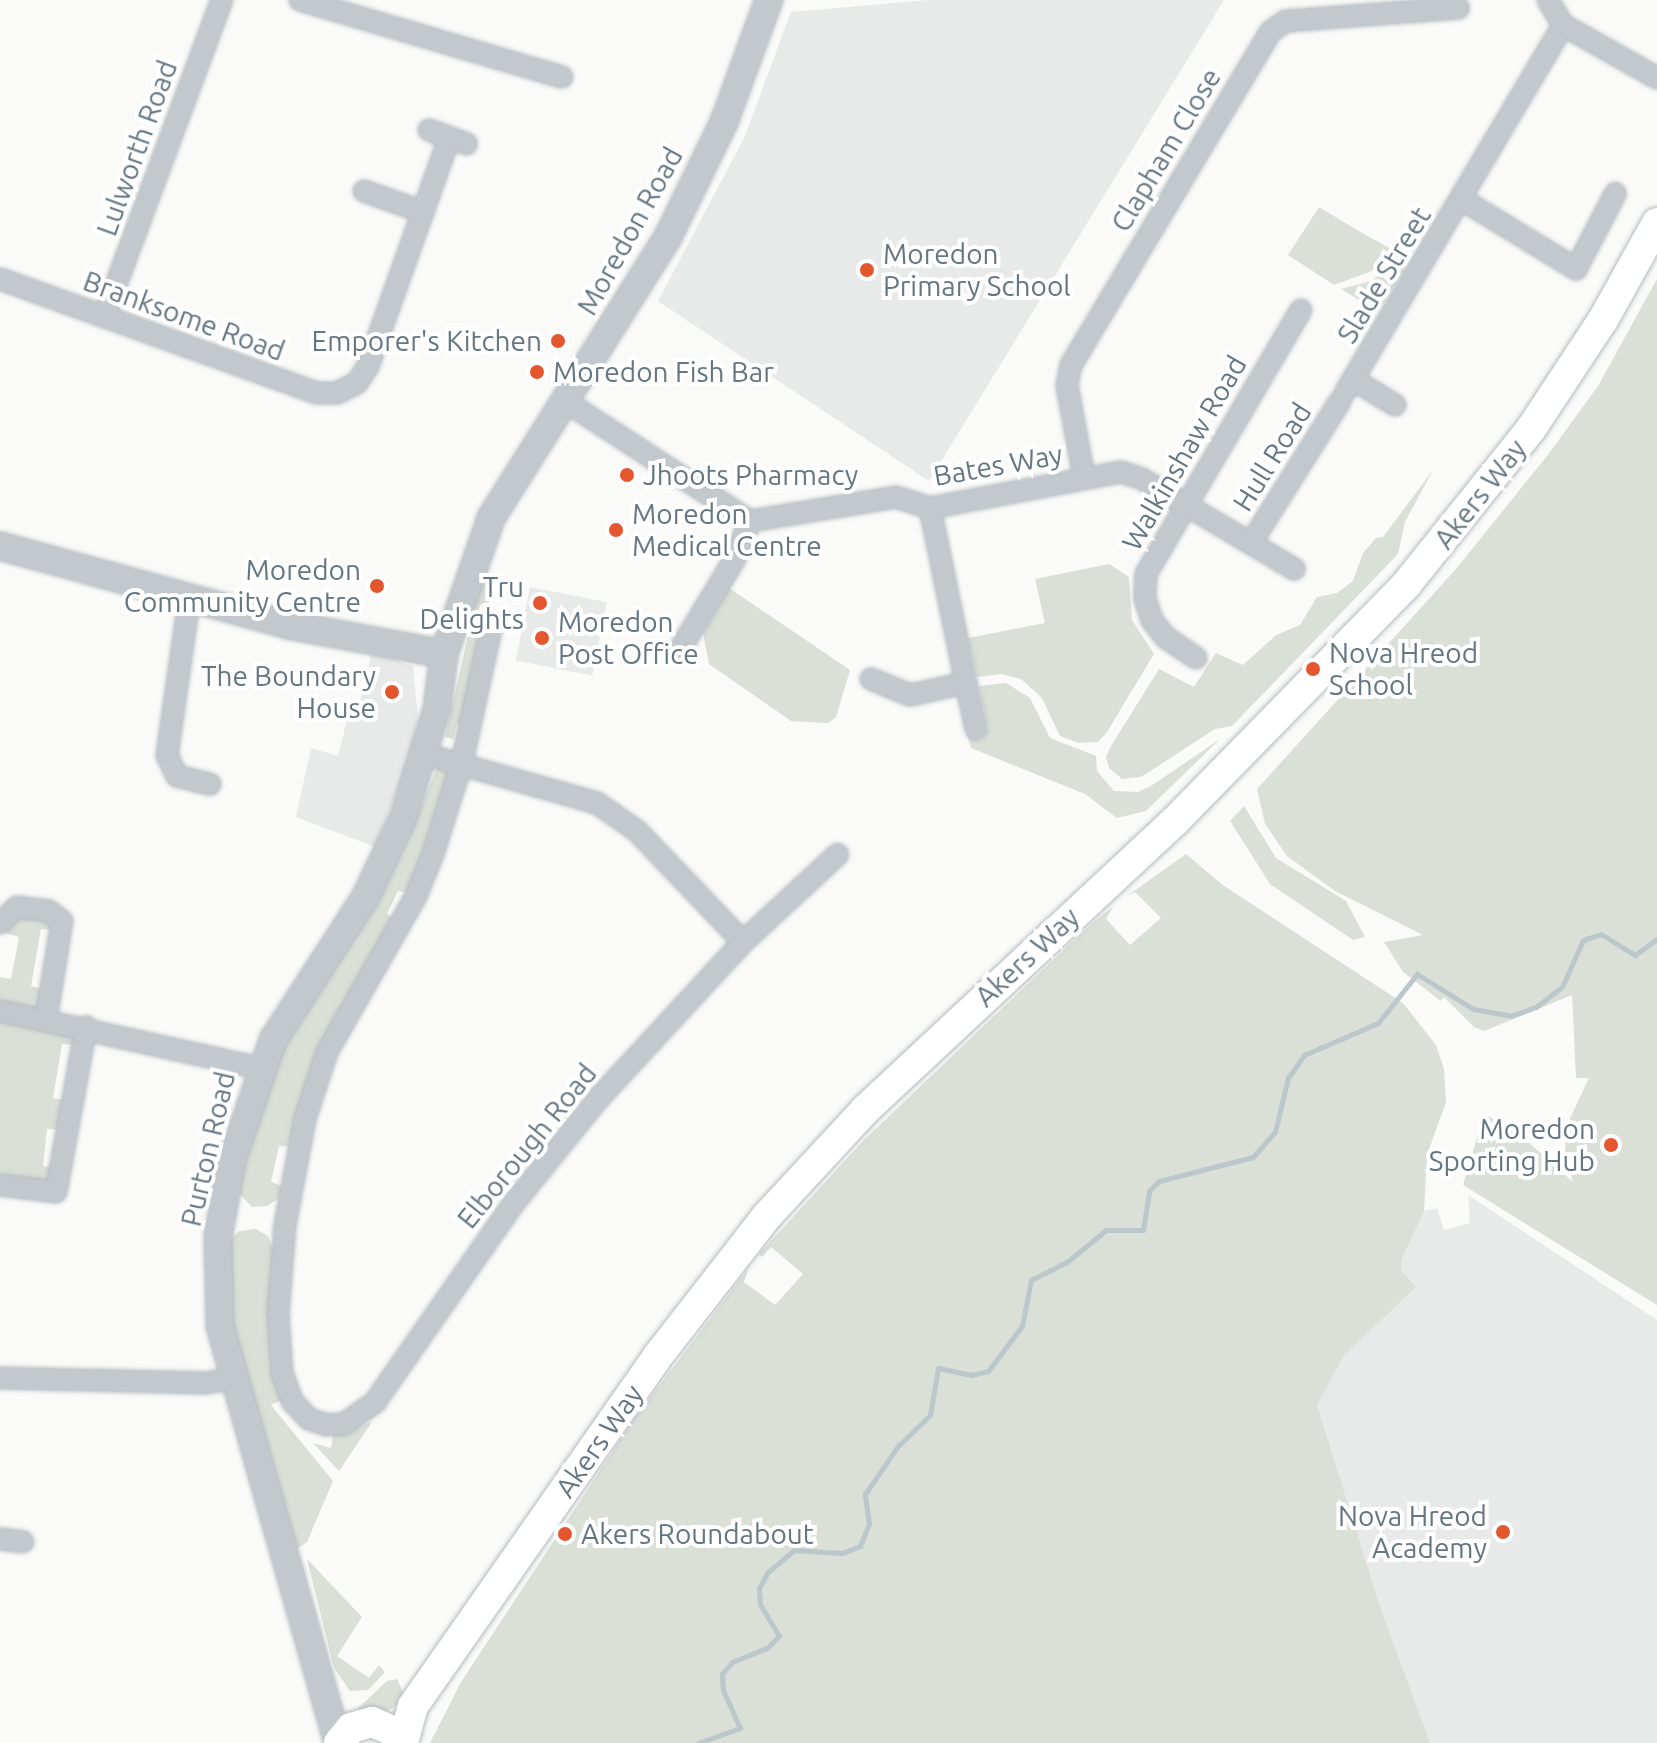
<!DOCTYPE html>
<html>
<head>
<meta charset="utf-8">
<style>
  body { margin:0 }
  #map { position:relative; width:1657px; height:1743px; overflow:hidden; background:#fafaf8; font-family:Ubuntu,sans-serif }
  div>[style] { position:absolute }
  [style*='--x'] { left:calc(var(--x)*1px); top:calc(var(--y)*1px); width:calc(var(--w)*1px); rotate:calc(var(--a)*1deg) }
  .built>* { inset:0; background:#e8e9e9; transform-origin:0 0 }
  .green>* { inset:0; background:#dadfd7 }
  .stream>* { height:5px; margin:-2.5px; padding:0 2.5px; transform-origin:2.5px; border-radius:2.5px; background:#bbc7cb }
  .roads { filter:drop-shadow(0 0 2px #b3babf) drop-shadow(0 0 2px #b3babf) }
  .minor>* { height:20px; margin:-10px; padding:0 10px; transform-origin:10px; border-radius:10px; background:#c3c8cc }
  .tertiary>* { height:26px; margin:-13px; padding:0 13px; transform-origin:13px; border-radius:13px; background:#c3c8cc }
  .secondary>* { height:30px; margin:-15px; padding:0 15px; transform-origin:15px; border-radius:15px; background:#fff }
  .dots>* { width:22px; height:22px; translate:-50% -50%; box-sizing:border-box; border:4px solid #fff; border-radius:50% }
  span { translate:-50% -50%; white-space:nowrap; text-align:center; line-height:1.15; -webkit-text-stroke:8px #fff; paint-order:stroke }
  .street-label { font-size:28px; color:#657683 }
  .poi-label { font-size:28px; color:#657683 }
  .left { translate:0 -50%; text-align:left }
  .right { translate:-100% -50%; text-align:right }
</style>
</head>
<body>
<div id="map">
  <div class="built">
    <div style="clip-path:polygon(928px 0,1224px 0,929px 481px,658px 301px,745px 136px,791px 12px)"></div>
    <div style="left:530px;top:587px;width:78px;height:75px;rotate:11deg"></div>
    <div style="clip-path:polygon(372px 652px,413px 666px,418px 718px,411px 755px,375px 847px,296px 817px,311px 748px,338px 756px,349px 712px,357px 714px)"></div>
    <div style="clip-path:polygon(1468px 1195px,1657px 1320px,1657px 1743px,1416px 1743px,1281px 1321px,1424px 1211px,1437px 1208px,1444px 1230px,1470px 1223px)"></div>
  </div>
  <div class="green">
    <div style="clip-path:polygon(1319px 207px,1357px 230px,1407px 258px,1334px 285px,1288px 255px)"></div>
    <div style="clip-path:polygon(1407px 266px,1378px 312px,1341px 289px,1371px 281px,1386px 269px)"></div>
    <div style="clip-path:polygon(1657px 279px,1657px 1305px,1463px 1185px,1484px 1114px,1517px 1132px,1573px 1182px,1565px 1158px,1566px 1127px,1589px 1078px,1576px 1078px,1572px 995px,1484px 1031px,1474px 1027px,1444px 997px,1441px 1001px,1403px 972px,1384px 942px,1423px 935px,1335px 891px,1287px 856px,1265px 824px,1257px 789px,1456px 569px,1547px 456px,1598px 386px)"></div>
    <div style="clip-path:polygon(1433px 470px,1405px 522px,1398px 554px,1232px 726px,1215px 729px,1141px 777px,1122px 779px,1109px 768px,1106px 757px,1111px 746px,1159px 669px,1194px 687px,1216px 653px,1243px 665px,1276px 635px,1300px 625px,1317px 597px,1337px 593px,1353px 581px,1363px 553px,1376px 538px,1383px 537px)"></div>
    <div style="clip-path:polygon(1109px 564px,1129px 577px,1132px 620px,1154px 654px,1107px 732px,1098px 742px,1079px 743px,1060px 736px,1042px 698px,1021px 679px,1001px 674px,977px 677px,968px 638px,1045px 623px,1035px 579px)"></div>
    <div style="clip-path:polygon(481px 579px,495px 581px,490px 601px,480px 605px,474px 627px,480px 639px,463px 725px,457px 724px,453px 739px,445px 737px)"></div>
    <div style="clip-path:polygon(729px 588px,850px 670px,836px 717px,828px 723px,791px 721px,709px 664px,703px 633px)"></div>
    <div style="clip-path:polygon(1006px 683px,1030px 698px,1050px 738px,1096px 756px,1097px 771px,1114px 791px,1138px 792px,1151px 786px,1220px 739px,1146px 811px,1117px 818px,1085px 794px,971px 748px,967px 734px,988px 729px,979px 686px)"></div>
    <div style="clip-path:polygon(437px 768px,448px 772px,446px 786px,410px 893px,398px 891px,387px 914px,397px 920px,292px 1147px,279px 1146px,271px 1182px,282px 1186px,279px 1198px,267px 1206px,252px 1207px,235px 1189px,267px 1072px,415px 821px)"></div>
    <div style="clip-path:polygon(1244px 806px,1276px 858px,1346px 901px,1365px 937px,1353px 940px,1270px 884px,1230px 821px)"></div>
    <div style="clip-path:polygon(1186px 854px,1224px 886px,1403px 1003px,1436px 1045px,1444px 1069px,1446px 1102px,1427px 1155px,1424px 1211px,1402px 1258px,1401px 1271px,1416px 1287px,1344px 1355px,1317px 1405px,1381px 1610px,1430px 1743px,430px 1743px,461px 1682px,634px 1419px,748px 1269px,744px 1282px,775px 1305px,803px 1274px,771px 1247px,762px 1257px,759px 1254px,864px 1140px,1092px 923px,1113px 907px,1106px 919px,1130px 945px,1161px 918px,1135px 892px,1127px 896px)"></div>
    <div style="clip-path:polygon(17px 916px,51px 918px,56px 930px,41px 929px,31px 986px,45px 990px,41px 1007px,34px 1010px,0 1003px,0 977px,11px 979px,19px 937px,5px 933px)"></div>
    <div style="clip-path:polygon(6px 1020px,72px 1031px,77px 1045px,62px 1044px,53px 1098px,66px 1101px,61px 1130px,47px 1129px,43px 1166px,54px 1168px,47px 1184px,0 1180px,0 1022px)"></div>
    <div style="clip-path:polygon(256px 1229px,268px 1236px,274px 1252px,284px 1399px,271px 1405px,333px 1481px,307px 1542px,297px 1549px,243px 1373px,230px 1313px,230px 1240px,239px 1231px)"></div>
    <div style="clip-path:polygon(372px 1422px,339px 1471px,313px 1443px,331px 1448px,333px 1435px)"></div>
    <div style="clip-path:polygon(307px 1559px,362px 1617px,337px 1656px,369px 1678px,379px 1665px,385px 1672px,368px 1690px,350px 1691px,334px 1668px)"></div>
    <div style="clip-path:polygon(397px 1679px,405px 1696px,393px 1708px,381px 1714px,357px 1709px,387px 1681px)"></div>
  </div>
  <div class="stream">
    <div style="--x:698;--y:1743;--w:45;--a:-19.7"></div>
    <div style="--x:740;--y:1728;--w:42;--a:-114.1"></div>
    <div style="--x:723;--y:1690;--w:16;--a:-94"></div>
    <div style="--x:722;--y:1674;--w:16;--a:-50"></div>
    <div style="--x:732;--y:1662;--w:38;--a:-22"></div>
    <div style="--x:767;--y:1648;--w:17;--a:-45"></div>
    <div style="--x:779;--y:1636;--w:37;--a:-121"></div>
    <div style="--x:760;--y:1604;--w:16;--a:-94"></div>
    <div style="--x:759;--y:1588;--w:18;--a:-61"></div>
    <div style="--x:768;--y:1572;--w:34;--a:-40"></div>
    <div style="--x:794;--y:1550;--w:48;--a:3.6"></div>
    <div style="--x:842;--y:1553;--w:19;--a:-21"></div>
    <div style="--x:860;--y:1546;--w:24;--a:-68"></div>
    <div style="--x:869;--y:1524;--w:30;--a:-98"></div>
    <div style="--x:865;--y:1494;--w:58;--a:-55.5"></div>
    <div style="--x:898;--y:1446;--w:45;--a:-44.1"></div>
    <div style="--x:930;--y:1415;--w:48;--a:-80.3"></div>
    <div style="--x:938;--y:1368;--w:34;--a:12"></div>
    <div style="--x:971;--y:1375;--w:17;--a:-13"></div>
    <div style="--x:988;--y:1371;--w:56;--a:-52.9"></div>
    <div style="--x:1022;--y:1326;--w:47;--a:-78.9"></div>
    <div style="--x:1031;--y:1280;--w:40;--a:-26.6"></div>
    <div style="--x:1067;--y:1262;--w:50;--a:-39.4"></div>
    <div style="--x:1106;--y:1230;--w:37;--a:0"></div>
    <div style="--x:1143;--y:1230;--w:39;--a:-81"></div>
    <div style="--x:1149;--y:1191;--w:14;--a:-45"></div>
    <div style="--x:1159;--y:1181;--w:97;--a:-14.3"></div>
    <div style="--x:1253;--y:1157;--w:33;--a:-49"></div>
    <div style="--x:1275;--y:1132;--w:56;--a:-76.5"></div>
    <div style="--x:1288;--y:1078;--w:28;--a:-55"></div>
    <div style="--x:1304;--y:1055;--w:81;--a:-23.4"></div>
    <div style="--x:1378;--y:1023;--w:63;--a:-51.5"></div>
    <div style="--x:1417;--y:974;--w:66;--a:32"></div>
    <div style="--x:1473;--y:1009;--w:39;--a:10"></div>
    <div style="--x:1511;--y:1016;--w:27;--a:-20"></div>
    <div style="--x:1536;--y:1007;--w:33;--a:-38"></div>
    <div style="--x:1562;--y:987;--w:51;--a:-65.9"></div>
    <div style="--x:1583;--y:940;--w:19;--a:-18"></div>
    <div style="--x:1601;--y:934;--w:40;--a:32"></div>
    <div style="--x:1635;--y:955;--w:27;--a:-36"></div>
  </div>
  <div class="roads">
    <div class="minor">
      <div style="--x:300;--y:0;--w:273;--a:16.4"></div>
      <div style="--x:1548;--y:0;--w:29;--a:59"></div>
      <div style="--x:1563;--y:25;--w:108;--a:29.4"></div>
      <div style="--x:429;--y:130;--w:40;--a:20.2"></div>
      <div style="--x:364;--y:191;--w:63;--a:19.6"></div>
      <div style="--x:1461;--y:199;--w:135;--a:31.3"></div>
      <div style="--x:1576;--y:269;--w:85;--a:-62.5"></div>
      <div style="--x:0;--y:279;--w:337;--a:19.8"></div>
      <div style="--x:317;--y:393;--w:20;--a:0"></div>
      <div style="--x:337;--y:393;--w:22;--a:-27"></div>
      <div style="--x:357;--y:383;--w:20;--a:-57"></div>
      <div style="--x:368;--y:366;--w:242;--a:-70.4"></div>
      <div style="--x:104;--y:317;--w:338;--a:-69.6"></div>
      <div style="--x:1354;--y:380;--w:48;--a:31.4"></div>
      <div style="--x:1346;--y:391;--w:425;--a:-59.3"></div>
      <div style="--x:565;--y:401;--w:221;--a:33"></div>
      <div style="--x:750;--y:521;--w:148;--a:-9.3"></div>
      <div style="--x:896;--y:497;--w:36;--a:18"></div>
      <div style="--x:930;--y:508;--w:194;--a:-10.7"></div>
      <div style="--x:1121;--y:472;--w:22;--a:18"></div>
      <div style="--x:1142;--y:479;--w:177;--a:30.6"></div>
      <div style="--x:1084;--y:477;--w:94;--a:-100.5"></div>
      <div style="--x:1067;--y:385;--w:20;--a:-79"></div>
      <div style="--x:1071;--y:365;--w:388;--a:-59.1"></div>
      <div style="--x:1270;--y:32;--w:19;--a:-35"></div>
      <div style="--x:1286;--y:21;--w:173;--a:-4.3"></div>
      <div style="--x:1251;--y:543;--w:168;--a:-57.9"></div>
      <div style="--x:189;--y:601;--w:156;--a:98.1"></div>
      <div style="--x:167;--y:755;--w:23;--a:65"></div>
      <div style="--x:177;--y:776;--w:34;--a:14"></div>
      <div style="--x:492;--y:624;--w:141;--a:102.3"></div>
      <div style="--x:462;--y:762;--w:96;--a:107.5"></div>
      <div style="--x:433;--y:854;--w:45;--a:112"></div>
      <div style="--x:416;--y:896;--w:180;--a:119.7"></div>
      <div style="--x:327;--y:1052;--w:71;--a:108.2"></div>
      <div style="--x:305;--y:1119;--w:108;--a:100.7"></div>
      <div style="--x:285;--y:1225;--w:88;--a:94.5"></div>
      <div style="--x:278;--y:1313;--w:60;--a:86.2"></div>
      <div style="--x:282;--y:1373;--w:30;--a:70"></div>
      <div style="--x:292;--y:1401;--w:25;--a:47"></div>
      <div style="--x:309;--y:1419;--w:18;--a:19"></div>
      <div style="--x:326;--y:1425;--w:18;--a:-3"></div>
      <div style="--x:344;--y:1424;--w:38;--a:-35"></div>
      <div style="--x:375;--y:1402;--w:243;--a:-55.1"></div>
      <div style="--x:514;--y:1203;--w:135;--a:-51"></div>
      <div style="--x:599;--y:1098;--w:212;--a:-47.3"></div>
      <div style="--x:743;--y:942;--w:129;--a:-42.8"></div>
      <div style="--x:681;--y:648;--w:103;--a:-58.9"></div>
      <div style="--x:734;--y:560;--w:42;--a:-67.7"></div>
      <div style="--x:1196;--y:658;--w:36;--a:-146"></div>
      <div style="--x:1166;--y:638;--w:23;--a:-128"></div>
      <div style="--x:1152;--y:620;--w:23;--a:-108"></div>
      <div style="--x:1145;--y:598;--w:24;--a:-88"></div>
      <div style="--x:1146;--y:574;--w:306;--a:-59.6"></div>
      <div style="--x:871;--y:679;--w:42;--a:22.3"></div>
      <div style="--x:910;--y:695;--w:57;--a:-12.1"></div>
      <div style="--x:966;--y:683;--w:179;--a:-101.6"></div>
      <div style="--x:966;--y:683;--w:47;--a:77.7"></div>
      <div style="--x:424;--y:754;--w:180;--a:15.8"></div>
      <div style="--x:597;--y:803;--w:49;--a:35"></div>
      <div style="--x:637;--y:831;--w:153;--a:46.3"></div>
      <div style="--x:0;--y:923;--w:23;--a:-43"></div>
      <div style="--x:17;--y:907;--w:32;--a:7"></div>
      <div style="--x:49;--y:911;--w:16;--a:38"></div>
      <div style="--x:62;--y:921;--w:99;--a:99.3"></div>
      <div style="--x:0;--y:1011;--w:266;--a:12.4"></div>
      <div style="--x:0;--y:1185;--w:56;--a:7.1"></div>
      <div style="--x:56;--y:1192;--w:168;--a:-79.7"></div>
      <div style="--x:0;--y:1378;--w:206;--a:1.4"></div>
      <div style="--x:206;--y:1383;--w:27;--a:-10"></div>
      <div style="--x:0;--y:1539;--w:23;--a:7"></div>
    </div>
    <div class="tertiary">
      <div style="--x:0;--y:546;--w:299;--a:15.3"></div>
      <div style="--x:288;--y:625;--w:159;--a:10.5"></div>
      <div style="--x:338;--y:1743;--w:434;--a:-105.8"></div>
      <div style="--x:220;--y:1325;--w:88;--a:-91.3"></div>
      <div style="--x:218;--y:1237;--w:78;--a:-79.7"></div>
      <div style="--x:232;--y:1160;--w:127;--a:-71.1"></div>
      <div style="--x:273;--y:1040;--w:169;--a:-57.1"></div>
      <div style="--x:365;--y:898;--w:89;--a:-64.6"></div>
      <div style="--x:403;--y:818;--w:114;--a:-72.7"></div>
      <div style="--x:437;--y:709;--w:55;--a:-82.7"></div>
      <div style="--x:444;--y:654;--w:144;--a:-70.9"></div>
      <div style="--x:491;--y:518;--w:330;--a:-57.8"></div>
      <div style="--x:667;--y:239;--w:130;--a:-64"></div>
      <div style="--x:724;--y:122;--w:130;--a:-69.8"></div>
    </div>
    <div class="secondary">
      <div style="--x:339;--y:1743;--w:19;--a:-51"></div>
      <div style="--x:351;--y:1728;--w:22;--a:-16"></div>
      <div style="--x:372;--y:1722;--w:21;--a:23"></div>
      <div style="--x:391;--y:1730;--w:16;--a:55"></div>
      <div style="--x:403;--y:1743;--w:38;--a:-75"></div>
      <div style="--x:413;--y:1706;--w:427;--a:-55"></div>
      <div style="--x:658;--y:1356;--w:177;--a:-52.1"></div>
      <div style="--x:767;--y:1216;--w:144;--a:-47.2"></div>
      <div style="--x:865;--y:1110;--w:422;--a:-43"></div>
      <div style="--x:1174;--y:822;--w:332;--a:-45.6"></div>
      <div style="--x:1406;--y:585;--w:200;--a:-51.3"></div>
      <div style="--x:1531;--y:429;--w:131;--a:-56.6"></div>
      <div style="--x:1603;--y:320;--w:111;--a:-60.9"></div>
    </div>
  </div>
  <div class="dots">
    <div style="left:867px;top:270px;background:#e4572e"></div>
    <div style="left:558px;top:341px;background:#e4572e"></div>
    <div style="left:537px;top:372px;background:#e4572e"></div>
    <div style="left:627px;top:475px;background:#e4572e"></div>
    <div style="left:616px;top:530px;background:#e4572e"></div>
    <div style="left:377px;top:586px;background:#e4572e"></div>
    <div style="left:540px;top:603px;background:#e4572e"></div>
    <div style="left:542px;top:638px;background:#e4572e"></div>
    <div style="left:1313px;top:669px;background:#e4572e"></div>
    <div style="left:392px;top:692px;background:#e4572e"></div>
    <div style="left:1611px;top:1145px;background:#e4572e"></div>
    <div style="left:1503px;top:1532px;background:#e4572e"></div>
    <div style="left:565px;top:1534px;background:#e4572e"></div>
  </div>
  <div class="street-label">
    <span style="left:137px;top:148px;rotate:-70deg">Lulworth Road</span>
    <span style="left:1166px;top:150px;rotate:-59deg">Clapham Close</span>
    <span style="left:630px;top:231px;rotate:-61deg">Moredon Road</span>
    <span style="left:1384px;top:275px;rotate:-59deg">Slade Street</span>
    <span style="left:184px;top:316px;rotate:20deg">Branksome Road</span>
    <span style="left:1184px;top:453px;rotate:-60deg">Walkinshaw Road</span>
    <span style="left:1272px;top:457px;rotate:-58deg">Hull Road</span>
    <span style="left:998px;top:465px;rotate:-10deg">Bates Way</span>
    <span style="left:1480px;top:494px;rotate:-52deg">Akers Way</span>
    <span style="left:1027px;top:957px;rotate:-43deg">Akers Way</span>
    <span style="left:527px;top:1146px;rotate:-51deg">Elborough Road</span>
    <span style="left:208px;top:1149px;rotate:-77deg">Purton Road</span>
    <span style="left:599px;top:1441px;rotate:-55deg">Akers Way</span>
  </div>
  <div class="poi-label">
    <span class="left" style="left:883px;top:270px">Moredon<br>Primary School</span>
    <span class="right" style="left:542px;top:341px">Emporer's Kitchen</span>
    <span class="left" style="left:553px;top:372px">Moredon Fish Bar</span>
    <span class="left" style="left:643px;top:475px">Jhoots Pharmacy</span>
    <span class="left" style="left:632px;top:530px">Moredon<br>Medical Centre</span>
    <span class="right" style="left:361px;top:586px">Moredon<br>Community Centre</span>
    <span class="right" style="left:524px;top:603px">Tru<br>Delights</span>
    <span class="left" style="left:558px;top:638px">Moredon<br>Post Office</span>
    <span class="left" style="left:1329px;top:669px">Nova Hreod<br>School</span>
    <span class="right" style="left:376px;top:692px">The Boundary<br>House</span>
    <span class="right" style="left:1595px;top:1145px">Moredon<br>Sporting Hub</span>
    <span class="right" style="left:1487px;top:1532px">Nova Hreod<br>Academy</span>
    <span class="left" style="left:581px;top:1534px">Akers Roundabout</span>
  </div>
</div>
</body>
</html>
